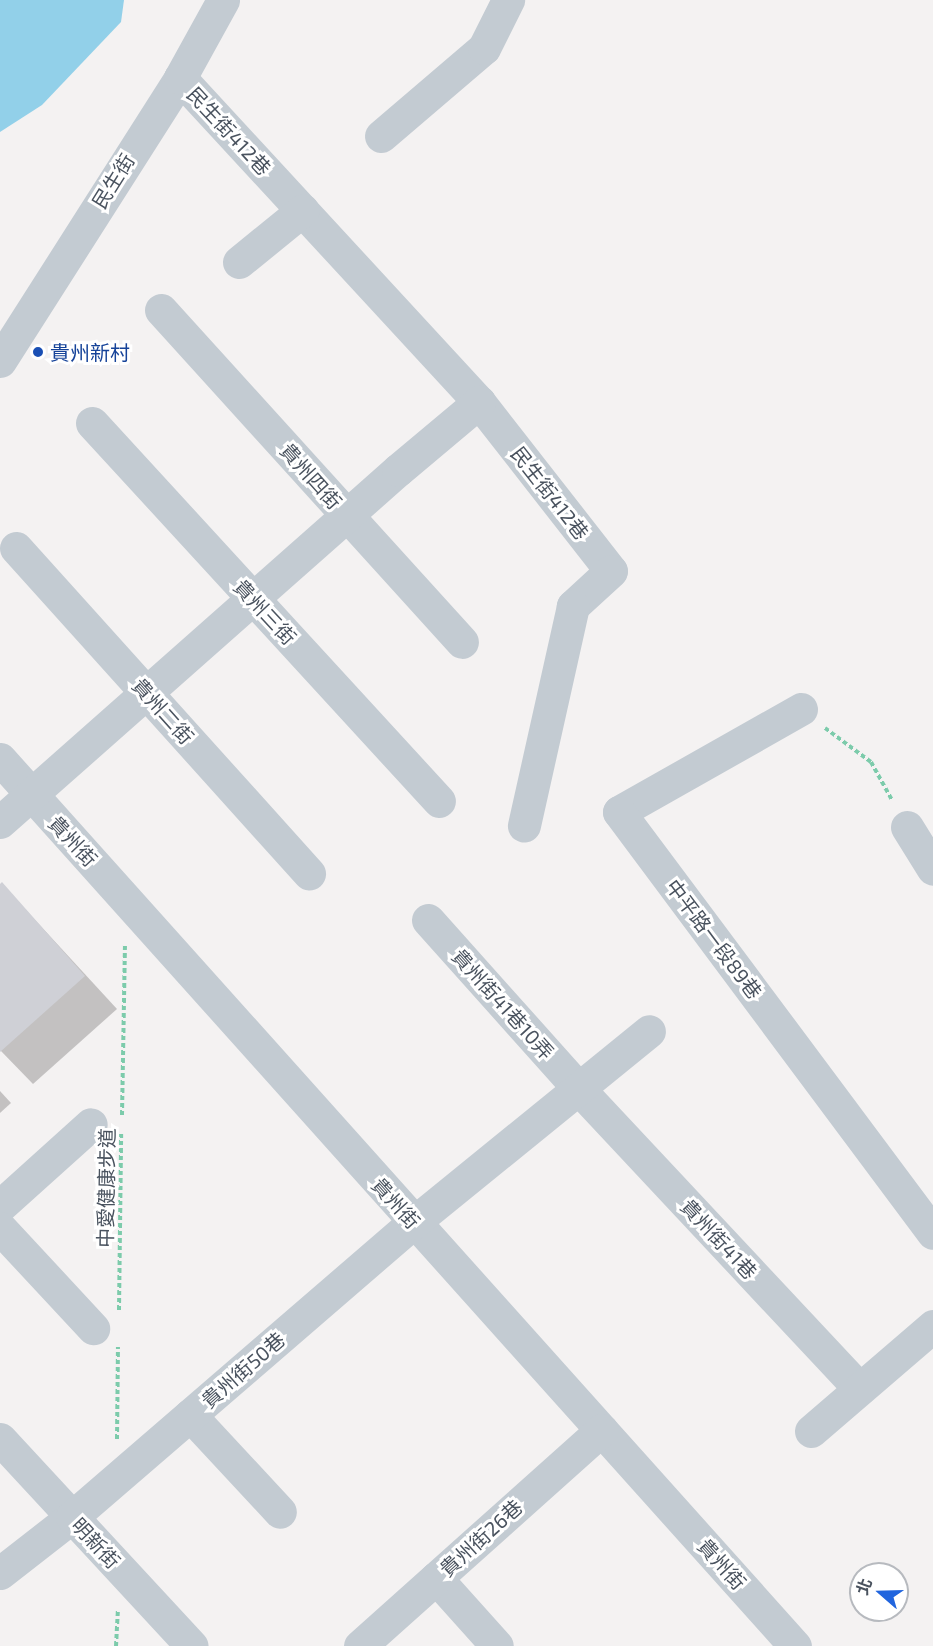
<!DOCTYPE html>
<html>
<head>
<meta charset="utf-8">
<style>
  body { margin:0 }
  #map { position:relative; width:933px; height:1646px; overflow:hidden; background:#f4f2f2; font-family:"Exo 2","Noto Sans TC",sans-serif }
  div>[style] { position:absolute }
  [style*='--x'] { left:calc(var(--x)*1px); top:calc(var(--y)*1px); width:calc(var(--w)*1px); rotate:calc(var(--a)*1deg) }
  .water>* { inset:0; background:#92d0e9 }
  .shadow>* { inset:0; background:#0003 }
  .building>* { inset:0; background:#cfd0d6 }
  .path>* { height:4px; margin-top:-2px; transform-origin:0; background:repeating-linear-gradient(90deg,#7ccbab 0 4.5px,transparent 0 7.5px) }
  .minor>* { height:33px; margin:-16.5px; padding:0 16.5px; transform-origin:16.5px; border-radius:16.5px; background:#c3cbd2 }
  .dots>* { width:16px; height:16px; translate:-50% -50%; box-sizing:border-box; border:3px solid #fff; border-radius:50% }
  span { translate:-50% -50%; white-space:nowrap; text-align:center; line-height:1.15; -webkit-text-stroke:6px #fff; paint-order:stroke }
  .street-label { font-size:20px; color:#4a535f }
  .transit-label { font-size:20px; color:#164399 }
  .left { translate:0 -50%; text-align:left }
  .north { position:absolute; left:849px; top:1562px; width:60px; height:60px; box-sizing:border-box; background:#fff; border:2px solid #b7babf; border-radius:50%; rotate:290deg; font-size:16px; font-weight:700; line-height:24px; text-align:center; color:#4a535f }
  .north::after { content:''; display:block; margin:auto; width:21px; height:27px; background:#2165de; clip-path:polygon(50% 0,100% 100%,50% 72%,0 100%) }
</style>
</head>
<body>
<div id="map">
  <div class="water">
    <div style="clip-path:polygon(0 0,124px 0,121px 22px,42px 105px,0 132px)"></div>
  </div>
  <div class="shadow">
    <div style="clip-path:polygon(2px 884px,117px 1009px,33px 1084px,0 1050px,0 886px)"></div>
    <div style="clip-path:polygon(0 1091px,11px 1103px,0 1113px)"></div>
  </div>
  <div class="building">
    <div style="clip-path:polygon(2px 882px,85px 976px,0 1052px,0 884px)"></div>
  </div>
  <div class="path">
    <div style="--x:825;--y:728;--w:57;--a:36.5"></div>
    <div style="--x:871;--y:762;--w:43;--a:61.1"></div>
    <div style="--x:122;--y:1115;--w:170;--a:-89"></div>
    <div style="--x:119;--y:1310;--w:176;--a:-89.3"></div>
    <div style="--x:117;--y:1439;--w:92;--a:-89.4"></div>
    <div style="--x:116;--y:1646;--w:35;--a:-87"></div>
  </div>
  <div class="minor">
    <div style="--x:180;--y:78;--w:441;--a:47.3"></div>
    <div style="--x:479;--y:402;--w:214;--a:52"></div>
    <div style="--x:611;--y:571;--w:52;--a:137.4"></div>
    <div style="--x:573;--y:606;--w:225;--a:102.6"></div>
    <div style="--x:381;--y:136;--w:135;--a:-40.5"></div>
    <div style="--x:484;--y:48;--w:54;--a:-63.4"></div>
    <div style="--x:239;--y:262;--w:82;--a:-39.1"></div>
    <div style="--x:161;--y:310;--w:448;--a:47.8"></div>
    <div style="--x:0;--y:361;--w:335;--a:-57.5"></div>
    <div style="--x:180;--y:78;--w:89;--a:-61.1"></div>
    <div style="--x:92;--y:423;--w:513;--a:47.45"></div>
    <div style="--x:16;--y:548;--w:438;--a:48"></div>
    <div style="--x:801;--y:709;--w:209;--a:150.5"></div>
    <div style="--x:619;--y:812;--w:525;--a:53.28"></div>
    <div style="--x:0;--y:759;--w:1191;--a:48.13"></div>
    <div style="--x:0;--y:822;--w:531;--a:-41.49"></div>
    <div style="--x:398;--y:470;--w:106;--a:-40"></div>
    <div style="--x:907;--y:827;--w:49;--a:58.2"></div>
    <div style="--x:428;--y:920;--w:225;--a:48.2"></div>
    <div style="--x:578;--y:1088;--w:412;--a:46.9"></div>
    <div style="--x:0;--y:1206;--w:122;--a:-42"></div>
    <div style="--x:0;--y:1228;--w:137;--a:47.1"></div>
    <div style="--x:190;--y:1415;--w:132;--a:47.1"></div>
    <div style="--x:811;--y:1431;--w:161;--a:-40.7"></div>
    <div style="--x:0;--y:1439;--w:282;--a:47.2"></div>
    <div style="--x:0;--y:1573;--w:91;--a:-37.9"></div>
    <div style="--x:72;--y:1517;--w:450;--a:-40.8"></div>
    <div style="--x:413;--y:1223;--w:304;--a:-39.1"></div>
    <div style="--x:436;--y:1578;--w:91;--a:48.1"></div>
    <div style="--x:360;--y:1646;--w:324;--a:-41.8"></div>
  </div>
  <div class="dots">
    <div style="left:38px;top:352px;background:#1a4fb4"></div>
  </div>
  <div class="street-label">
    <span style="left:229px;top:131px;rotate:47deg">民生街412巷</span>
    <span style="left:113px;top:181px;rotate:-58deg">民生街</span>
    <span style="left:311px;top:476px;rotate:48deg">貴州四街</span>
    <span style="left:550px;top:493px;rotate:52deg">民生街412巷</span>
    <span style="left:265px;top:612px;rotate:47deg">貴州三街</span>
    <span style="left:163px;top:711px;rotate:48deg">貴州二街</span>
    <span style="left:73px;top:841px;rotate:47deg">貴州街</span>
    <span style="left:714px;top:939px;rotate:53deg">中平路一段89巷</span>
    <span style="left:503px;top:1004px;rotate:48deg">貴州街41巷10弄</span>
    <span style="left:106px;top:1188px;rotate:-89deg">中愛健康步道</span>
    <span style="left:396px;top:1203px;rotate:48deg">貴州街</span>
    <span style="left:719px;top:1239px;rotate:47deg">貴州街41巷</span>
    <span style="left:243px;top:1370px;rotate:-41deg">貴州街50巷</span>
    <span style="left:481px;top:1538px;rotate:-42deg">貴州街26巷</span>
    <span style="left:96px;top:1543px;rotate:47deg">明新街</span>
    <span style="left:722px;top:1564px;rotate:48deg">貴州街</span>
  </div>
  <div class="transit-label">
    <span class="left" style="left:50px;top:352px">貴州新村</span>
  </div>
  <div class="north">北</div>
</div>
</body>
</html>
